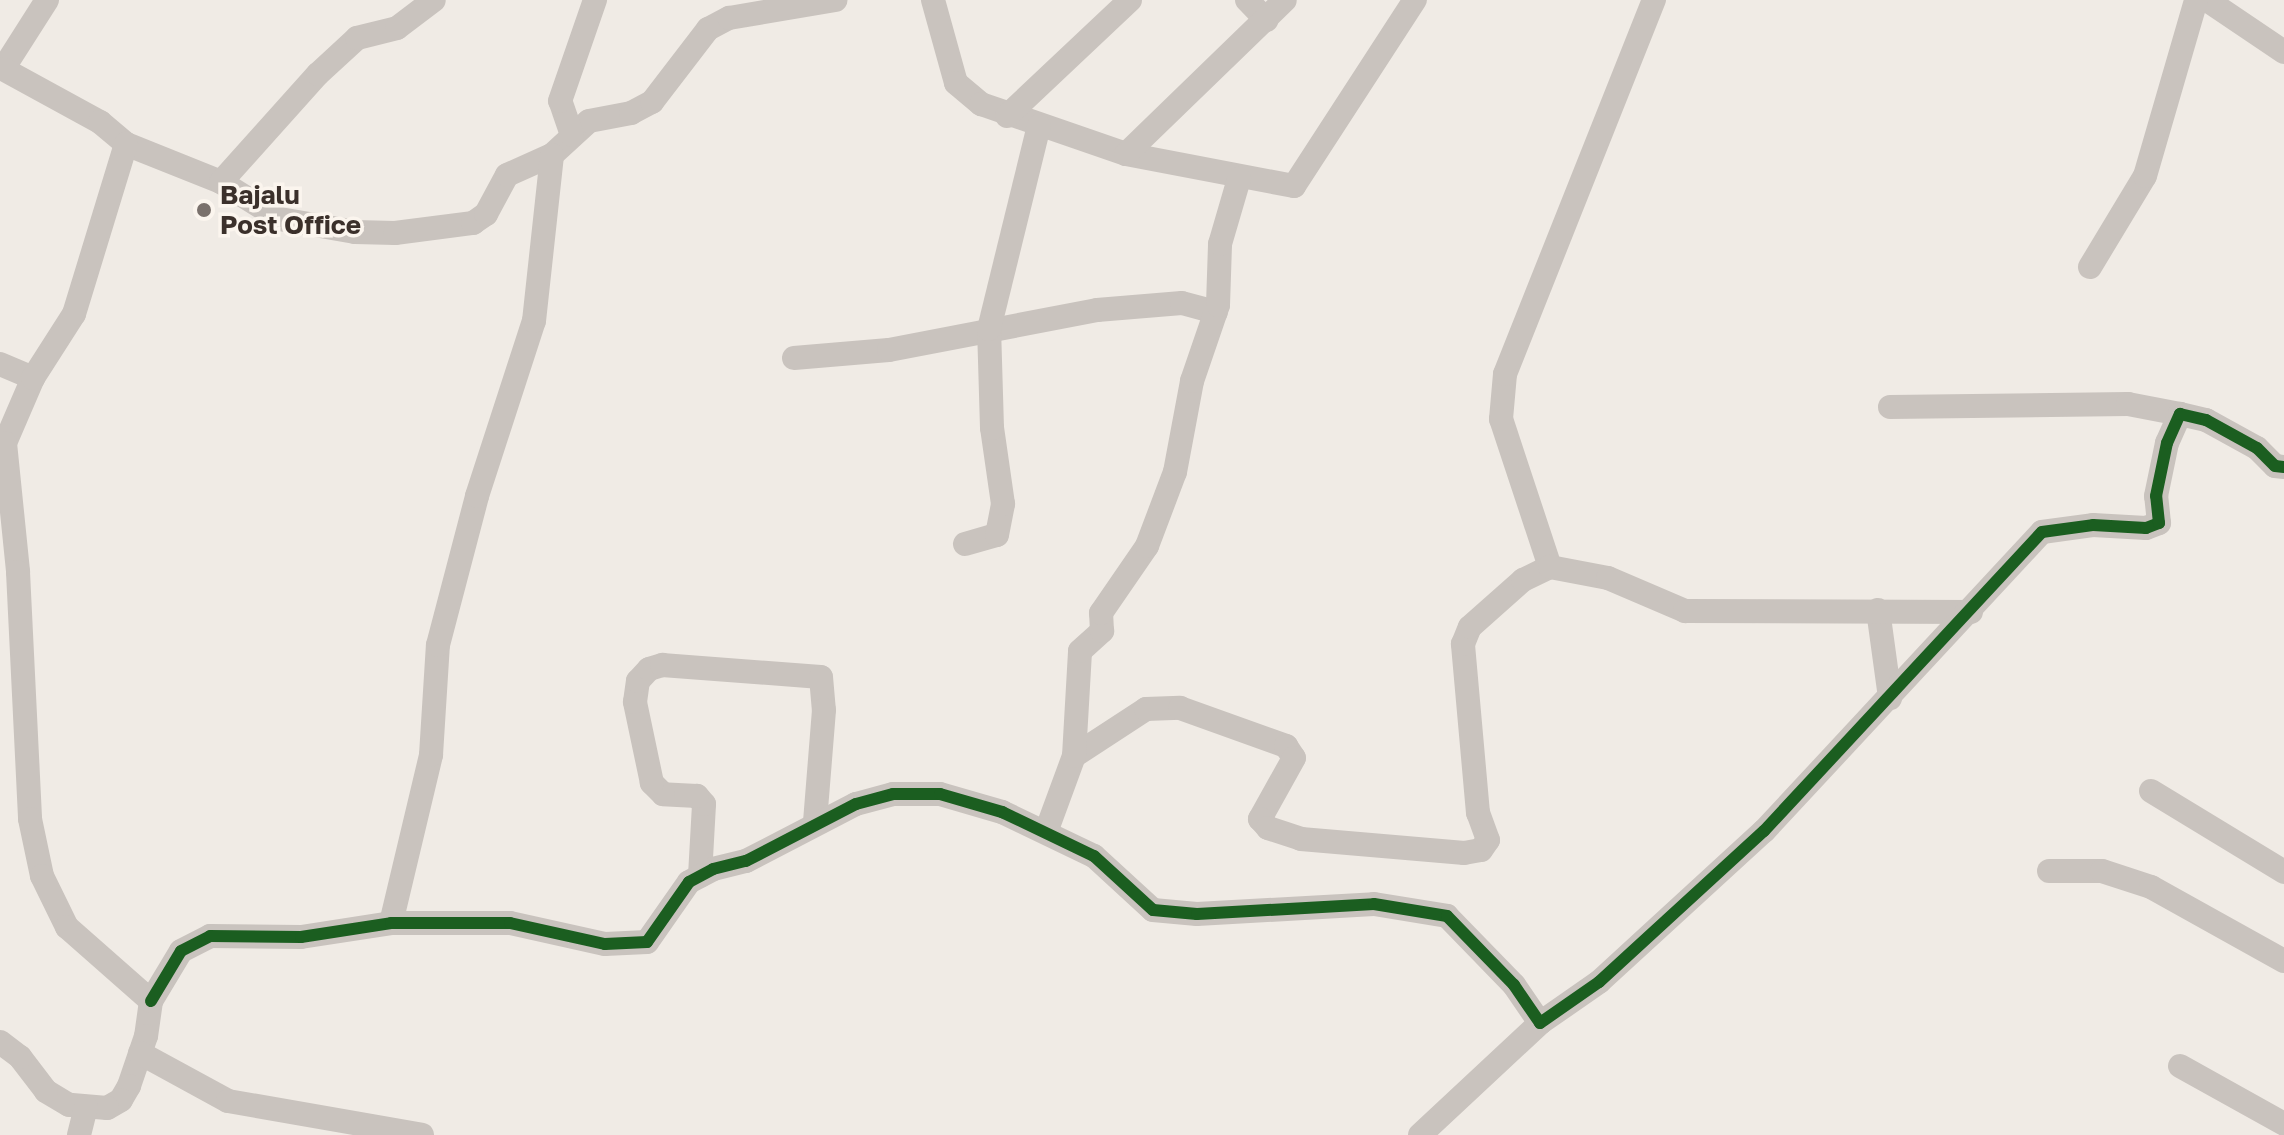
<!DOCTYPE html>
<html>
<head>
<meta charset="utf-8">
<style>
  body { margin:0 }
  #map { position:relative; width:2284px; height:1135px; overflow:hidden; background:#f0ebe5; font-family:"Golos Text",sans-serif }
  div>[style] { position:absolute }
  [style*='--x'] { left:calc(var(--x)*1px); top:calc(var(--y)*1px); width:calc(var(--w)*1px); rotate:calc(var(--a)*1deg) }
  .minor>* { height:24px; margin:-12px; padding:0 12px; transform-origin:12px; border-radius:12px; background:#c9c3be }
  .cycleway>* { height:12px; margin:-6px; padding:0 6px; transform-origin:6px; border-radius:6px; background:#1b5e20 }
  .dots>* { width:22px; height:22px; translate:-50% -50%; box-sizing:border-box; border:4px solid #fbf5ee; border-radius:50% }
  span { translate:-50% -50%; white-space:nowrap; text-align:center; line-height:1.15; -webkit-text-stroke:7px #fbf5ee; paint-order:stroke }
  .poi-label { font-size:26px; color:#3b302b; font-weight:700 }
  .left { translate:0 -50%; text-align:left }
</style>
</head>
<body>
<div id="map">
  <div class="minor">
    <div style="--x:47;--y:0;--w:82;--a:122.5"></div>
    <div style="--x:3;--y:69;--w:111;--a:28.7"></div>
    <div style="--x:100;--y:122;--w:34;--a:40"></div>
    <div style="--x:126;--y:144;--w:102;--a:21.8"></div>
    <div style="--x:221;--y:182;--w:70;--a:32.1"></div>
    <div style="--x:280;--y:219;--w:76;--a:9.8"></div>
    <div style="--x:355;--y:232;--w:40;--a:1.4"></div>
    <div style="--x:395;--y:233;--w:79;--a:-7.3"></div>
    <div style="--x:473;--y:223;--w:16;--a:-35"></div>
    <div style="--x:486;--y:214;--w:44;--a:-61.7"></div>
    <div style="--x:507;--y:175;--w:49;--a:-24"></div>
    <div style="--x:552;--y:155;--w:50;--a:-42.6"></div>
    <div style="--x:589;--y:121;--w:43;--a:-10.8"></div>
    <div style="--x:631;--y:113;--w:24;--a:-28"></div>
    <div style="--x:652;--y:102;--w:92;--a:-52.5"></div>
    <div style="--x:708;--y:29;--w:24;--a:-28"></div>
    <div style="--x:729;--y:18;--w:108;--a:-9.6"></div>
    <div style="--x:933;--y:0;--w:86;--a:74.5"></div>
    <div style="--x:956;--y:83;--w:33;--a:40"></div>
    <div style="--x:981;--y:104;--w:153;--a:19"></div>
    <div style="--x:1126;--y:154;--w:171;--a:10.8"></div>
    <div style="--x:1294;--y:186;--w:222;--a:-57"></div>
    <div style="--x:1247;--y:0;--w:28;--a:46"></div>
    <div style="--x:2207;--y:0;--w:93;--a:34"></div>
    <div style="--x:1007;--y:116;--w:169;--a:-43.3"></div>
    <div style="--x:572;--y:135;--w:36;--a:-109"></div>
    <div style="--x:560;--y:101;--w:107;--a:-70.9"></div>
    <div style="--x:1126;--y:154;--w:221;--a:-44.1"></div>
    <div style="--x:221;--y:182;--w:145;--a:-48.1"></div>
    <div style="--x:318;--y:74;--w:53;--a:-42.7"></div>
    <div style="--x:357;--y:38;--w:41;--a:-14"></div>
    <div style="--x:397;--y:28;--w:46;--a:-37.1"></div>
    <div style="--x:2090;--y:267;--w:106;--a:-58.9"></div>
    <div style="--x:2145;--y:176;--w:183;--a:-73.8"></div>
    <div style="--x:794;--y:358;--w:95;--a:-4.8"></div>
    <div style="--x:889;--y:350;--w:212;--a:-10.9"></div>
    <div style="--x:1097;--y:310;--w:85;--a:-4.7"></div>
    <div style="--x:1182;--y:303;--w:35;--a:15"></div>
    <div style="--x:0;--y:364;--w:36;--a:23"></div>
    <div style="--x:33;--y:378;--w:71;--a:113.3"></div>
    <div style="--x:5;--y:443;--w:130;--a:84.2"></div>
    <div style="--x:18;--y:572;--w:247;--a:87.2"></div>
    <div style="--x:30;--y:819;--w:58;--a:78.1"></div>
    <div style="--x:42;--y:876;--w:57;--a:63.9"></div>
    <div style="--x:67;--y:927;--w:112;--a:41.4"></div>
    <div style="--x:151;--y:1001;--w:35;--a:98"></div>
    <div style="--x:146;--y:1036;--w:53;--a:108.8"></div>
    <div style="--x:129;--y:1086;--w:16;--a:120"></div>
    <div style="--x:121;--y:1100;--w:16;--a:150"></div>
    <div style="--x:107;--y:1108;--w:38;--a:-175"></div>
    <div style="--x:69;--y:1105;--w:27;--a:-149"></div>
    <div style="--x:46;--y:1091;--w:43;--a:-127.4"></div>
    <div style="--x:20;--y:1057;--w:25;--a:-143"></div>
    <div style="--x:33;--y:378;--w:76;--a:-57.4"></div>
    <div style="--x:74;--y:314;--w:178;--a:-73"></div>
    <div style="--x:1890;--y:407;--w:238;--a:-0.7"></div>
    <div style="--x:2128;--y:404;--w:53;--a:10.9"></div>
    <div style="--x:965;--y:544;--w:33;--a:-16"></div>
    <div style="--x:997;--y:535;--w:32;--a:-79"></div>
    <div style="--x:1003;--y:504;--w:77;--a:-98.2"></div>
    <div style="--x:992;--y:428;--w:99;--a:-91.7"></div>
    <div style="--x:989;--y:329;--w:209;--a:-76.2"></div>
    <div style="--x:1550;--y:567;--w:156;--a:-108.3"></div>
    <div style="--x:1501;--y:419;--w:45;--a:-84.9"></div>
    <div style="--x:1505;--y:374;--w:403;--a:-68.3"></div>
    <div style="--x:1878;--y:610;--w:89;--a:82.2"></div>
    <div style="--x:1074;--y:756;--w:86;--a:-33.1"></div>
    <div style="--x:1146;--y:709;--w:34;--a:-2"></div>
    <div style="--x:1180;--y:708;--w:113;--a:19.7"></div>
    <div style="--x:1286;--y:746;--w:14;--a:56"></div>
    <div style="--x:1294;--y:758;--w:70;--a:119.1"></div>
    <div style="--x:1260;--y:819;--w:12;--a:48"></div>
    <div style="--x:1268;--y:828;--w:35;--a:18"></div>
    <div style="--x:1301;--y:839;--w:164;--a:4.9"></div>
    <div style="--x:1464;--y:853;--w:17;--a:-10"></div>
    <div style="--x:1481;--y:850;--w:12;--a:-55"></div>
    <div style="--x:1488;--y:840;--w:29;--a:-110"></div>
    <div style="--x:1478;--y:813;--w:170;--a:-95.1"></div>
    <div style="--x:1463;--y:644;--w:18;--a:-68"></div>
    <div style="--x:1470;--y:627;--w:71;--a:-41.6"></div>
    <div style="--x:1523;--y:580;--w:30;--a:-26"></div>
    <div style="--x:1550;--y:567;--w:59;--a:10.7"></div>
    <div style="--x:1608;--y:578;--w:84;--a:23.2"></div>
    <div style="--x:1685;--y:611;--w:286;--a:0.2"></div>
    <div style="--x:2151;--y:791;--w:156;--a:31.3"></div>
    <div style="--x:1046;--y:832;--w:81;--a:-69.8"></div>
    <div style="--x:1074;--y:756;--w:105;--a:-86.7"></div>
    <div style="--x:1080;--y:651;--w:30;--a:-42"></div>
    <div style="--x:1102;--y:631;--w:18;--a:-93"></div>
    <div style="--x:1101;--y:613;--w:81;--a:-55.5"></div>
    <div style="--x:1147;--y:546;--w:79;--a:-69.3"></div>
    <div style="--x:1175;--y:472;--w:93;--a:-79.4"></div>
    <div style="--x:1192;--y:381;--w:80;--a:-71.1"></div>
    <div style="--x:1218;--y:305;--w:61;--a:-88.1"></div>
    <div style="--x:1220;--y:244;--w:68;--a:-73.7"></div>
    <div style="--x:2049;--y:871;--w:53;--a:0"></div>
    <div style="--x:2102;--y:871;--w:52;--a:18.1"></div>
    <div style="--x:2151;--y:887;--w:152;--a:29.1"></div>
    <div style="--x:700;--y:876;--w:72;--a:-86.8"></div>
    <div style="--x:704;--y:804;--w:11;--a:-131"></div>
    <div style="--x:697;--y:796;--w:34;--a:-177"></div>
    <div style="--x:663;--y:794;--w:16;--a:-135"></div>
    <div style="--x:652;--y:783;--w:83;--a:-101.9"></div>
    <div style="--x:635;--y:702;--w:21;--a:-82"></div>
    <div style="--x:638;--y:681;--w:16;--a:-47"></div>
    <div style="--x:649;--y:669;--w:14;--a:-17"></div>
    <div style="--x:662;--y:665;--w:159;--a:4.3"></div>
    <div style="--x:821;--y:677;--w:33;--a:85"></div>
    <div style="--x:824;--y:710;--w:113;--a:94.6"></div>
    <div style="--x:391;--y:923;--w:173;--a:-76.6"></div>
    <div style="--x:431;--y:755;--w:110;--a:-86.4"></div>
    <div style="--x:438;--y:645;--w:154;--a:-75.3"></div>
    <div style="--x:477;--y:496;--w:184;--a:-72"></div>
    <div style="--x:534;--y:321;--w:167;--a:-83.8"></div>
    <div style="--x:151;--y:1001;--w:58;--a:-59"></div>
    <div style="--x:181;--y:951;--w:33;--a:-27"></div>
    <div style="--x:210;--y:936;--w:91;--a:0.6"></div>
    <div style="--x:301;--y:937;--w:91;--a:-8.8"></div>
    <div style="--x:391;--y:923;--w:119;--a:0"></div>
    <div style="--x:510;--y:923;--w:97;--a:12.5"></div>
    <div style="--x:605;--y:944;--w:42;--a:-2.7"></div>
    <div style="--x:647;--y:942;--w:73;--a:-55"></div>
    <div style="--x:689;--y:882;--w:27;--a:-28"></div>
    <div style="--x:713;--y:869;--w:34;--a:-14"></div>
    <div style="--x:746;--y:861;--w:124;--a:-27.4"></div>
    <div style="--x:856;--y:804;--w:38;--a:-15"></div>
    <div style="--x:893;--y:794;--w:47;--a:0"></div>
    <div style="--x:940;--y:794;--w:65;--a:16.2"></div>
    <div style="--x:1002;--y:812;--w:102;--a:25.6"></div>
    <div style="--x:1094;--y:856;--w:80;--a:42.5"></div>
    <div style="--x:1153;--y:910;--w:44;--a:5.2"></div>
    <div style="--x:1197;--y:914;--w:177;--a:-3.2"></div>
    <div style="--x:1374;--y:904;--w:74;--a:9.3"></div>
    <div style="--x:1447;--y:916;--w:96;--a:45.8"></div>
    <div style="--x:1514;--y:985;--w:46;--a:55.6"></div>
    <div style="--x:1540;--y:1023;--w:72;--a:-34.8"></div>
    <div style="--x:1599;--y:982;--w:224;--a:-42.5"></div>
    <div style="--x:1764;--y:831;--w:408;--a:-47.1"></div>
    <div style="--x:2042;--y:532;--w:51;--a:-7.8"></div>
    <div style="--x:2093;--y:525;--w:53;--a:3.2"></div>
    <div style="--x:2146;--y:528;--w:14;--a:-21"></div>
    <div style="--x:2159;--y:523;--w:27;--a:-96"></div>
    <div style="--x:2156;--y:496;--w:54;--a:-78.3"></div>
    <div style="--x:2167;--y:443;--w:32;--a:-66"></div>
    <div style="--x:2180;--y:414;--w:27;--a:13"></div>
    <div style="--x:2206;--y:420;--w:58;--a:28.8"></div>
    <div style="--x:2257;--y:448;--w:25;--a:45"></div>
    <div style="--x:2275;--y:466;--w:9;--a:6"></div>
    <div style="--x:140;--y:1053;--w:100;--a:28.6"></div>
    <div style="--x:228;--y:1101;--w:197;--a:9.9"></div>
    <div style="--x:2180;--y:1066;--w:119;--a:29.1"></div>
    <div style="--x:79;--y:1135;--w:29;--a:-76"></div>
    <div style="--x:1420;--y:1135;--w:164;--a:-43"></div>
  </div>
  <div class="cycleway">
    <div style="--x:151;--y:1001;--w:58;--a:-59"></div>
    <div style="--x:181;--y:951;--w:33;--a:-27"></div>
    <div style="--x:210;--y:936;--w:91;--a:0.6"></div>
    <div style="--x:301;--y:937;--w:91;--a:-8.8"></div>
    <div style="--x:391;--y:923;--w:119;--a:0"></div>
    <div style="--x:510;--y:923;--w:97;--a:12.5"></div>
    <div style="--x:605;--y:944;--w:42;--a:-2.7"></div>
    <div style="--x:647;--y:942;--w:73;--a:-55"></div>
    <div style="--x:689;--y:882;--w:27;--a:-28"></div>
    <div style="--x:713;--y:869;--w:34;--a:-14"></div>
    <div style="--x:746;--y:861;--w:124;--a:-27.4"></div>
    <div style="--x:856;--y:804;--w:38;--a:-15"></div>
    <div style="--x:893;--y:794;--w:47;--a:0"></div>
    <div style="--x:940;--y:794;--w:65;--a:16.2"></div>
    <div style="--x:1002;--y:812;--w:102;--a:25.6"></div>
    <div style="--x:1094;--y:856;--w:80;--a:42.5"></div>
    <div style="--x:1153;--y:910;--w:44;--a:5.2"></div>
    <div style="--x:1197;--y:914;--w:177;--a:-3.2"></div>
    <div style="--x:1374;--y:904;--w:74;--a:9.3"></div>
    <div style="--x:1447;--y:916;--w:96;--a:45.8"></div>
    <div style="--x:1514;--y:985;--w:46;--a:55.6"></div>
    <div style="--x:1540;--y:1023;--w:72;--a:-34.8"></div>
    <div style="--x:1599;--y:982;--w:224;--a:-42.5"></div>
    <div style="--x:1764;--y:831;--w:408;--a:-47.1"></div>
    <div style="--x:2042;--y:532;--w:51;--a:-7.8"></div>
    <div style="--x:2093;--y:525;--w:53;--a:3.2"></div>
    <div style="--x:2146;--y:528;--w:14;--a:-21"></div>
    <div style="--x:2159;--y:523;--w:27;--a:-96"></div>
    <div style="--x:2156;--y:496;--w:54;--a:-78.3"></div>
    <div style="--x:2167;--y:443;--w:32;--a:-66"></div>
    <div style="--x:2180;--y:414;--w:27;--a:13"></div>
    <div style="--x:2206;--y:420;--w:58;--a:28.8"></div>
    <div style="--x:2257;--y:448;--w:25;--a:45"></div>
    <div style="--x:2275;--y:466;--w:9;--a:6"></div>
  </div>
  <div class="dots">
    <div style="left:204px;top:210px;background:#7a716c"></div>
  </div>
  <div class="poi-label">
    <span class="left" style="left:220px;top:210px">Bajalu<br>Post Office</span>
  </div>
</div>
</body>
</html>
